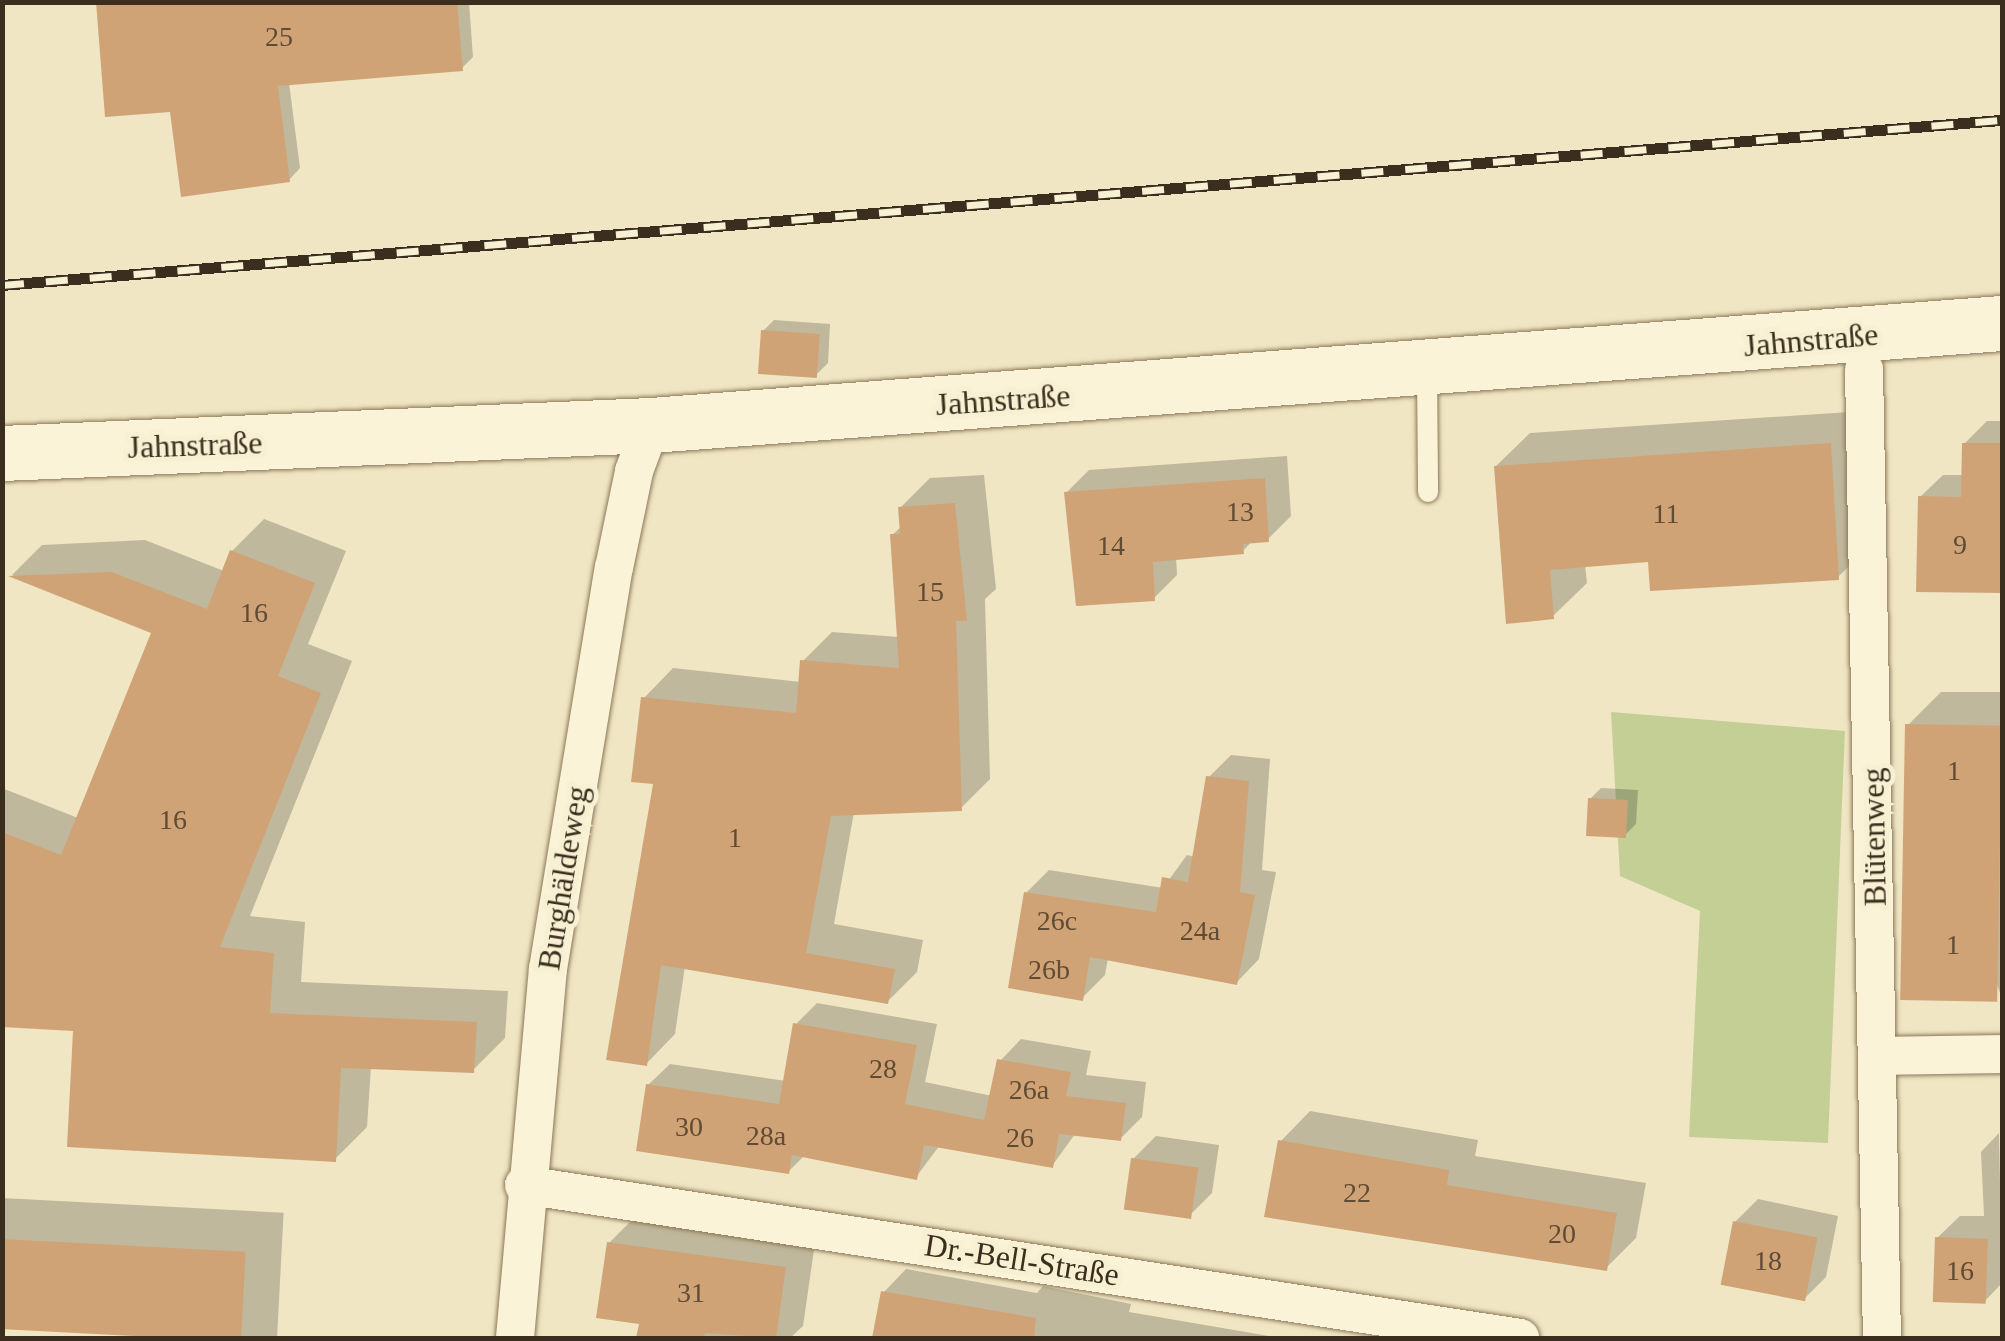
<!DOCTYPE html>
<html>
<head>
<meta charset="utf-8">
<style>
  body { margin:0 }
  #map { position:relative; width:2005px; height:1341px; overflow:hidden; background:#f0e6c3; font-family:Georgia,serif }
  div>[style] { position:absolute }
  [style*='--x'] { left:calc(var(--x)*1px); top:calc(var(--y)*1px); width:calc(var(--w)*1px); rotate:calc(var(--a)*1deg) }
  .green>* { inset:0; background:#c4cf96 }
  .shadow>* { inset:0; background:#0003; transform-origin:0 0 }
  .building>* { inset:0; background:#d0a377; transform-origin:0 0 }
  .roads { filter:drop-shadow(0 0 2px #8c7859) drop-shadow(0 0 2px #8c7859) }
  .lane>* { height:20px; margin:-10px; padding:0 10px; transform-origin:10px; border-radius:10px; background:#faf3d7 }
  .street>* { height:38px; margin:-19px; padding:0 19px; transform-origin:19px; border-radius:19px; background:#faf3d7 }
  .secondary>* { height:55px; margin:-27.5px; padding:0 27.5px; transform-origin:27.5px; border-radius:27.5px; background:#faf3d7 }
  .rail>* { height:11px; margin-top:-5.5px; transform-origin:0; background:repeating-linear-gradient(90deg,#f7f0d3 0 22px,#3b2e1e 0 44px); box-sizing:border-box; border-block:2px solid #3b2e1e }
  span { translate:-50% -50%; white-space:nowrap; text-align:center; line-height:1.15; -webkit-text-stroke:10px #f7f0d3; paint-order:stroke }
  .number-label { font-size:28px; color:#604b34 }
  .number-label span { -webkit-text-stroke-width:0 }
  .street-label { font-size:32px; color:#3b2e1e }
  .frame { position:absolute; inset:0; border:5px solid #3b2e1e; pointer-events:none }
</style>
</head>
<body>
<div id="map">
  <div class="green">
    <div style="clip-path:polygon(1611px 712px,1845px 731px,1828px 1143px,1689px 1137px,1700px 911px,1620px 876px)"></div>
  </div>
  <div class="shadow">
    <div style="clip-path:polygon(98px 2px,469px 2px,473px 57px,462px 68px,289px 83px,300px 168px,289px 180px,172px 109px)"></div>
    <div style="clip-path:polygon(774px 320px,830px 324px,828px 363px,817px 374px,763px 331px)"></div>
    <div style="clip-path:polygon(1864px 411px,1871px 544px,1838px 577px,1650px 560px,1585px 565px,1587px 583px,1553px 616px,1496px 466px,1530px 433px)"></div>
    <div style="clip-path:polygon(1987px 421px,2002px 421px,2002px 591px,1919px 590px,1920px 497px,1943px 475px,1964px 475px,1964px 444px)"></div>
    <div style="clip-path:polygon(1287px 456px,1291px 516px,1268px 539px,1253px 540px,1243px 551px,1176px 557px,1177px 575px,1154px 598px,1079px 606px,1066px 493px,1089px 470px)"></div>
    <div style="clip-path:polygon(984px 475px,996px 589px,985px 599px,990px 779px,961px 808px,854px 812px,834px 924px,923px 940px,917px 972px,888px 1001px,685px 966px,675px 1034px,646px 1064px,656px 782px,644px 698px,673px 668px,801px 682px,803px 661px,832px 632px,899px 637px,892px 535px,902px 526px,900px 508px,930px 478px)"></div>
    <div style="clip-path:polygon(264px 519px,346px 551px,308px 644px,352px 661px,250px 916px,305px 922px,301px 982px,508px 991px,505px 1038px,473px 1070px,371px 1067px,367px 1127px,335px 1159px,75px 1028px,2px 1025px,2px 788px,78px 818px,154px 632px,12px 575px,42px 545px,145px 540px,224px 571px,232px 551px)"></div>
    <div style="clip-path:polygon(1941px 692px,2002px 692px,2002px 999px,1908px 725px)"></div>
    <div style="clip-path:polygon(1231px 755px,1270px 759px,1262px 870px,1276px 872px,1259px 959px,1237px 982px,1108px 958px,1105px 975px,1082px 998px,1026px 893px,1049px 870px,1163px 888px,1187px 855px,1195px 857px,1208px 778px)"></div>
    <div style="clip-path:polygon(1601px 788px,1638px 790px,1636px 824px,1625px 835px,1590px 799px)"></div>
    <div style="clip-path:polygon(817px 1003px,937px 1024px,925px 1082px,992px 1096px,1000px 1061px,1021px 1039px,1091px 1051px,1086px 1075px,1146px 1082px,1142px 1117px,1120px 1139px,1075px 1134px,1052px 1166px,940px 1145px,916px 1177px,805px 1155px,788px 1172px,648px 1085px,670px 1064px,786px 1081px,796px 1024px)"></div>
    <div style="clip-path:polygon(1310px 1111px,1478px 1140px,1475px 1156px,1646px 1183px,1636px 1238px,1606px 1268px,1280px 1142px)"></div>
    <div style="clip-path:polygon(1999px 1133px,2002px 1283px,1984px 1302px,1937px 1238px,1960px 1216px,1984px 1216px,1981px 1152px)"></div>
    <div style="clip-path:polygon(1156px 1136px,1219px 1145px,1212px 1193px,1189px 1216px,1133px 1159px)"></div>
    <div style="left:2px;top:1198px;width:282px;height:129px;rotate:3deg"></div>
    <div style="clip-path:polygon(1758px 1199px,1838px 1216px,1826px 1277px,1803px 1300px,1735px 1222px)"></div>
    <div style="clip-path:polygon(640px 1212px,816px 1236px,803px 1326px,790px 1338px,639px 1338px,642px 1322px,609px 1243px)"></div>
    <div style="clip-path:polygon(906px 1269px,1037px 1293px,1043px 1286px,1131px 1304px,1129px 1312px,1281px 1338px,875px 1338px,884px 1292px)"></div>
  </div>
  <div class="building">
    <div style="clip-path:polygon(96px 2px,457px 2px,463px 71px,278px 86px,290px 182px,181px 197px,170px 112px,105px 117px)"></div>
    <div style="left:761px;top:330px;width:59px;height:44px;rotate:4deg"></div>
    <div style="clip-path:polygon(1831px 443px,1839px 580px,1650px 591px,1648px 562px,1550px 570px,1554px 619px,1506px 624px,1494px 466px)"></div>
    <div style="clip-path:polygon(1962px 443px,2002px 443px,2002px 593px,1916px 592px,1918px 496px,1961px 497px)"></div>
    <div style="clip-path:polygon(1265px 478px,1269px 542px,1243px 544px,1244px 554px,1153px 562px,1155px 601px,1076px 606px,1064px 492px)"></div>
    <div style="clip-path:polygon(955px 503px,967px 621px,956px 621px,962px 811px,831px 816px,806px 953px,895px 969px,888px 1004px,661px 965px,647px 1066px,606px 1060px,653px 784px,631px 782px,641px 697px,796px 713px,800px 660px,899px 668px,890px 534px,900px 534px,898px 507px)"></div>
    <div style="clip-path:polygon(230px 550px,315px 583px,278px 676px,321px 693px,220px 947px,274px 953px,270px 1013px,477px 1022px,474px 1073px,341px 1068px,336px 1162px,67px 1147px,73px 1031px,2px 1027px,2px 832px,61px 855px,151px 633px,8px 576px,112px 572px,207px 609px)"></div>
    <div style="left:1905px;top:724px;width:97px;height:276px;rotate:1deg"></div>
    <div style="clip-path:polygon(1206px 776px,1249px 781px,1240px 892px,1255px 895px,1237px 985px,1090px 957px,1083px 1001px,1008px 988px,1024px 892px,1156px 912px,1162px 877px,1188px 882px)"></div>
    <div style="left:1588px;top:798px;width:40px;height:38px;rotate:3deg"></div>
    <div style="clip-path:polygon(793px 1023px,917px 1045px,905px 1104px,984px 1120px,997px 1059px,1071px 1072px,1066px 1096px,1126px 1103px,1121px 1141px,1059px 1134px,1053px 1168px,924px 1145px,917px 1180px,792px 1155px,789px 1174px,636px 1151px,646px 1084px,779px 1104px)"></div>
    <div style="clip-path:polygon(1278px 1140px,1449px 1170px,1447px 1185px,1617px 1213px,1607px 1271px,1264px 1217px)"></div>
    <div style="left:1131px;top:1158px;width:68px;height:52px;rotate:8deg"></div>
    <div style="left:1733px;top:1221px;width:86px;height:65px;rotate:11deg"></div>
    <div style="left:1935px;top:1237px;width:53px;height:65px;rotate:2deg"></div>
    <div style="left:2px;top:1239px;width:244px;height:90px;rotate:3deg"></div>
    <div style="clip-path:polygon(607px 1242px,786px 1267px,776px 1338px,705px 1333px,704px 1338px,636px 1338px,639px 1324px,596px 1318px)"></div>
    <div style="clip-path:polygon(881px 1291px,1036px 1318px,1034px 1338px,872px 1338px)"></div>
  </div>
  <div class="roads">
    <div class="lane">
      <div style="--x:1427;--y:370;--w:122;--a:89.5"></div>
    </div>
    <div class="street">
      <div style="--x:1864;--y:369;--w:969;--a:88.94"></div>
      <div style="--x:1877;--y:1056;--w:125;--a:-0.9"></div>
      <div style="--x:524;--y:1185;--w:1008;--a:8.73"></div>
      <div style="--x:515;--y:1338;--w:370;--a:-84.9"></div>
      <div style="--x:548;--y:969;--w:406;--a:-80.7"></div>
      <div style="--x:614;--y:568;--w:99;--a:-78.3"></div>
      <div style="--x:634;--y:471;--w:49;--a:-69.7"></div>
    </div>
    <div class="secondary">
      <div style="--x:2;--y:453;--w:650;--a:-2.47"></div>
      <div style="--x:651;--y:425;--w:1355;--a:-4.32"></div>
    </div>
  </div>
  <div class="rail">
    <div style="--x:2;--y:285;--w:2007;--a:-4.72"></div>
  </div>
  <div class="number-label">
    <span style="left:279px;top:37px">25</span>
    <span style="left:1240px;top:512px">13</span>
    <span style="left:1666px;top:514px">11</span>
    <span style="left:1960px;top:545px">9</span>
    <span style="left:1111px;top:546px">14</span>
    <span style="left:930px;top:592px">15</span>
    <span style="left:254px;top:613px">16</span>
    <span style="left:1954px;top:771px">1</span>
    <span style="left:173px;top:820px">16</span>
    <span style="left:735px;top:838px">1</span>
    <span style="left:1057px;top:921px">26c</span>
    <span style="left:1200px;top:931px">24a</span>
    <span style="left:1953px;top:945px">1</span>
    <span style="left:1049px;top:970px">26b</span>
    <span style="left:883px;top:1069px">28</span>
    <span style="left:1029px;top:1090px">26a</span>
    <span style="left:689px;top:1127px">30</span>
    <span style="left:766px;top:1136px">28a</span>
    <span style="left:1020px;top:1138px">26</span>
    <span style="left:1357px;top:1193px">22</span>
    <span style="left:1562px;top:1234px">20</span>
    <span style="left:1768px;top:1261px">18</span>
    <span style="left:1960px;top:1271px">16</span>
    <span style="left:691px;top:1293px">31</span>
  </div>
  <div class="street-label">
    <span style="left:1811px;top:340px;rotate:-5deg">Jahnstraße</span>
    <span style="left:1003px;top:400px;rotate:-4deg">Jahnstraße</span>
    <span style="left:195px;top:445px;rotate:-2deg">Jahnstraße</span>
    <span style="left:1874px;top:837px;rotate:-91deg">Blütenweg</span>
    <span style="left:563px;top:878px;rotate:-81deg">Burghäldeweg</span>
    <span style="left:1022px;top:1260px;rotate:9deg">Dr.-Bell-Straße</span>
  </div>
  <div class="frame"></div>
</div>
</body>
</html>
